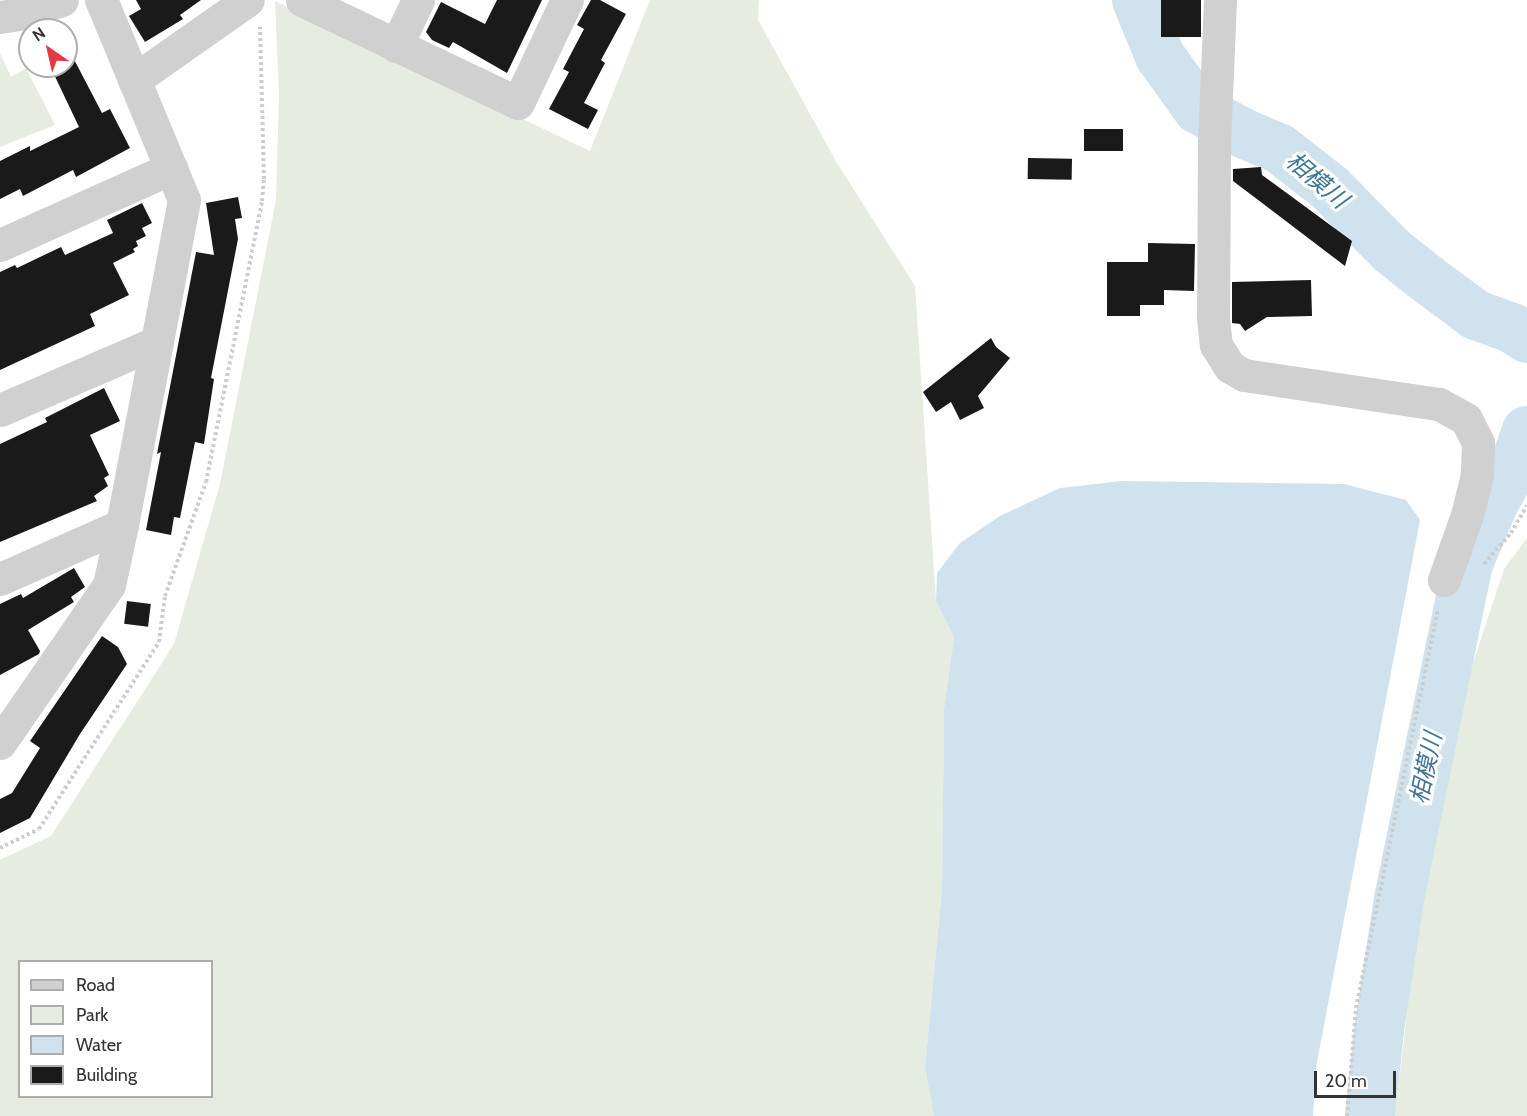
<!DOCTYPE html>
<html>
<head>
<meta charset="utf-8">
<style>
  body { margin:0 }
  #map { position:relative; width:1527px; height:1116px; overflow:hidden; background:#fff; font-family:Cabin,"Noto Sans JP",sans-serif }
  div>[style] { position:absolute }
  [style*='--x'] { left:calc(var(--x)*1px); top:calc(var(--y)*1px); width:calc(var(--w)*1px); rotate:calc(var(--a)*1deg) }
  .green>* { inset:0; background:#e6ecdf }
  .water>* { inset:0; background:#cfe2ee }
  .river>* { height:50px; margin:-25px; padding:0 25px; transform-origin:25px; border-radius:25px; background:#cfe2ee }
  .building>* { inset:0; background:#1a1a1a; transform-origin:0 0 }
  .path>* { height:4px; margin-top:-2px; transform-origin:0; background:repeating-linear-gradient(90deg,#cdcdcd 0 3px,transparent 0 6px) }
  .minor>* { height:33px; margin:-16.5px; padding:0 16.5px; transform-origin:16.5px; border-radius:16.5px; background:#d0d0d0 }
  span { translate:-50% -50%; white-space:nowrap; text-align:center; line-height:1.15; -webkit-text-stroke:6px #fff; paint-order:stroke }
  .water-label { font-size:24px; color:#3f7597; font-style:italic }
  .legend { position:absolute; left:18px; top:960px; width:195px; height:138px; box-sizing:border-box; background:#fff; border:2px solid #adadad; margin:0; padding:8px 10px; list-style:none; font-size:18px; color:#333 }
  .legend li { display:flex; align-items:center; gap:12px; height:30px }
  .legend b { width:30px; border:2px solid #adadad }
  .north { position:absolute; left:18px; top:18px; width:60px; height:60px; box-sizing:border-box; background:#fff; border:2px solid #adadad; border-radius:50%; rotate:326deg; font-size:16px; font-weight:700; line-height:24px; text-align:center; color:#333 }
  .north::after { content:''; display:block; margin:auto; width:21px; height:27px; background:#e63946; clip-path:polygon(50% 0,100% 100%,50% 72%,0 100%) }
  .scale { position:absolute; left:1314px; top:1071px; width:82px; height:27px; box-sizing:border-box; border:3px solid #333; border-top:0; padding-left:8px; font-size:18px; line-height:21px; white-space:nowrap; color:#333; -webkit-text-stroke:4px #fff; paint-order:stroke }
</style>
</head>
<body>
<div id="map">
  <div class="green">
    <div style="clip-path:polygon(evenodd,650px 0,759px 0,758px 20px,837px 163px,915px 286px,936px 601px,954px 637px,944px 709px,942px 889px,925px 1067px,934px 1116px,0 1116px,0 860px,51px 836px,174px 644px,220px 484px,276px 200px,279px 94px,275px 1px,590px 151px,650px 0,20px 962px,212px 962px,212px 1096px,20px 1096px,20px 962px)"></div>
    <div style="clip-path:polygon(0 53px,11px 77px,26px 68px,55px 125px,0 147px)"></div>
    <div style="clip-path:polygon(1527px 538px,1527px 1116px,1395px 1116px,1413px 962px,1456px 714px,1504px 569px)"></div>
  </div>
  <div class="water">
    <div style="clip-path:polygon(1122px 481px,1344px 484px,1406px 500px,1420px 520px,1316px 1067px,1313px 1116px,934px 1116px,925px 1067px,942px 889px,944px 709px,954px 637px,936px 601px,937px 573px,960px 543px,1000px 516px,1060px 488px)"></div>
  </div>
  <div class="river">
    <div style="--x:1137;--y:0;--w:61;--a:67.7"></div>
    <div style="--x:1160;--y:56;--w:65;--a:54.4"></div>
    <div style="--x:1198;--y:109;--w:53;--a:28"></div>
    <div style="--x:1245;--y:134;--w:38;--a:23"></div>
    <div style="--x:1280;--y:149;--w:63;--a:38"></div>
    <div style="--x:1330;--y:188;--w:88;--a:45.5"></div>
    <div style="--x:1392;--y:251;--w:43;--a:38.5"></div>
    <div style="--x:1426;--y:278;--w:62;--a:36.5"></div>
    <div style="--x:1476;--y:315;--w:38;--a:20"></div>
    <div style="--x:1512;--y:328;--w:18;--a:34"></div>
    <div style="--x:1370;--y:1116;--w:86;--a:-84"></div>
    <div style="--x:1379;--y:1030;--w:133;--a:-81.3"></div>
    <div style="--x:1399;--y:899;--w:342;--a:-78.4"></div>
    <div style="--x:1468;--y:564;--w:65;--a:-67.4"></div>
    <div style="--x:1493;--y:504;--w:45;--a:-60.6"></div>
    <div style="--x:1515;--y:465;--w:36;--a:-71"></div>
  </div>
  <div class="building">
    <div style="clip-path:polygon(136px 0,201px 0,180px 15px,183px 19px,145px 42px,129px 16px,141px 9px)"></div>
    <div style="clip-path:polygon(497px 0,542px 0,507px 73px,453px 42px,449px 48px,432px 40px,426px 32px,441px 2px,485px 24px)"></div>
    <div style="clip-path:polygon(591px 0,600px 0,626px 14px,601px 60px,605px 63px,584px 103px,598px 110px,588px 129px,549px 109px,569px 72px,563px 69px,584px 29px,577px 25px)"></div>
    <div style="left:1161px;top:0;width:40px;height:37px"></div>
    <div style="clip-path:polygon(66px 44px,102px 113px,110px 109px,130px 148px,76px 177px,73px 170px,23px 196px,20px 189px,0 199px,0 161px,30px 146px,30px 151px,79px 127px,50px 66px,66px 66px)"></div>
    <div style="left:1084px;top:129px;width:39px;height:22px"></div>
    <div style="left:1028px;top:158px;width:44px;height:21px;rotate:1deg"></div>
    <div style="clip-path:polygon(1261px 167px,1262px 175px,1352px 241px,1345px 266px,1233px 181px,1233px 169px)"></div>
    <div style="clip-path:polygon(238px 197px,242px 218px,235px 219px,238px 239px,211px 378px,214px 379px,204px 444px,195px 442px,180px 518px,174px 517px,171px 535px,146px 530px,161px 452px,157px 454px,196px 252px,214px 255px,206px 203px)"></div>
    <div style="clip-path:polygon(142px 203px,152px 223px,142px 228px,146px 236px,136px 241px,138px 246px,133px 249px,135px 252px,113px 263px,129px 295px,90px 314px,95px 326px,0 370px,0 272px,15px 265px,17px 268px,61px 247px,65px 255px,113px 233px,107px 220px)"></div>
    <div style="clip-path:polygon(1148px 243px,1195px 244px,1194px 291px,1164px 290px,1164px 305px,1140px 305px,1140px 316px,1107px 316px,1107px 262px,1148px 262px)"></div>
    <div style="clip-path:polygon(1311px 280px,1312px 316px,1267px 317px,1245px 331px,1240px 324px,1232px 323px,1232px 282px)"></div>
    <div style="clip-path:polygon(991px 338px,996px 347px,1010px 358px,978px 396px,984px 408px,960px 420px,951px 402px,936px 412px,923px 392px)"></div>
    <div style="clip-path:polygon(104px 388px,120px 421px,90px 435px,109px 475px,104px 478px,108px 486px,94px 496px,97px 501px,0 542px,0 444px,47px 422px,45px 418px)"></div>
    <div style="clip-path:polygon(74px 568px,85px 587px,71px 597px,74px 602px,28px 630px,40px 651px,39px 654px,0 675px,0 604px,21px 594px,23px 598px)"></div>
    <div style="left:127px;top:601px;width:24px;height:23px;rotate:7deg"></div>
    <div style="clip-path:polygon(102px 636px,118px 647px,127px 664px,80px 734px,30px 818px,0 833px,0 799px,12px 793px,40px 748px,30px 741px)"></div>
  </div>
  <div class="path">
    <div style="--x:1484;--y:564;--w:41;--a:-48.9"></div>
    <div style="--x:1511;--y:533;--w:32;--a:-60"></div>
    <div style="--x:0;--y:848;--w:43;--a:-26"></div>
    <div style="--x:39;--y:829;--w:222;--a:-57.3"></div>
    <div style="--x:159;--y:642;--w:46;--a:-82.6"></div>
    <div style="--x:165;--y:596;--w:121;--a:-70.2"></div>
    <div style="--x:206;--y:482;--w:287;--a:-78.7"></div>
    <div style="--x:262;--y:201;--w:22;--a:-85"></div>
    <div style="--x:264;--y:179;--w:152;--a:-91.5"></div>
    <div style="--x:1347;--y:1116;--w:108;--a:-85.2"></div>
    <div style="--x:1356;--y:1008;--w:407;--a:-78.4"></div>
  </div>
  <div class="minor">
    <div style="--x:302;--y:0;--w:239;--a:25.5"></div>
    <div style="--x:518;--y:103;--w:114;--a:-64.6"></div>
    <div style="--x:1220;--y:0;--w:143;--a:92.4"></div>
    <div style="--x:1214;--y:143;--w:175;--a:90.3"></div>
    <div style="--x:1213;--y:318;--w:27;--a:84"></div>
    <div style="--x:1216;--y:345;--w:26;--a:58"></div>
    <div style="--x:1230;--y:367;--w:16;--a:30"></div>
    <div style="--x:1244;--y:375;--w:197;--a:8.5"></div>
    <div style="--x:1439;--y:404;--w:31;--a:29"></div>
    <div style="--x:1466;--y:419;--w:27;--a:63"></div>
    <div style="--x:1478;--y:443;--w:32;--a:92"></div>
    <div style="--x:1477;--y:475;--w:41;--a:104"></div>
    <div style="--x:1467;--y:515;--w:69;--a:109.5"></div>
    <div style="--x:0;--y:17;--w:18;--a:-9"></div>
    <div style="--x:18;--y:14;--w:46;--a:-17.7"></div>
    <div style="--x:396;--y:46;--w:51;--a:-64.4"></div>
    <div style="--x:134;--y:80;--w:139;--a:-35.1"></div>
    <div style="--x:0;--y:245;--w:188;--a:-24.2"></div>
    <div style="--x:0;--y:410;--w:171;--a:-23.4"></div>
    <div style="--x:0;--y:579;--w:133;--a:-23.9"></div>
    <div style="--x:0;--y:743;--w:192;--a:-55.4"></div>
    <div style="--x:109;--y:585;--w:61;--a:-77.8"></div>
    <div style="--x:122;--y:525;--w:331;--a:-79.2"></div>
    <div style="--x:184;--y:200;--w:217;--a:-112.5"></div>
  </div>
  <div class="water-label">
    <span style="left:1317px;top:180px;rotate:40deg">相模川</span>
    <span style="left:1426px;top:768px;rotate:-78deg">相模川</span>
  </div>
  <ul class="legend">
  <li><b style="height:8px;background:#d0d0d0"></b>Road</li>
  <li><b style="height:16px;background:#e6ecdf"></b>Park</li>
  <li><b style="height:16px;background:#cfe2ee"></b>Water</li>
  <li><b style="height:16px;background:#1a1a1a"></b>Building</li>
  </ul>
  <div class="north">N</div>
  <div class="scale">20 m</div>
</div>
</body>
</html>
